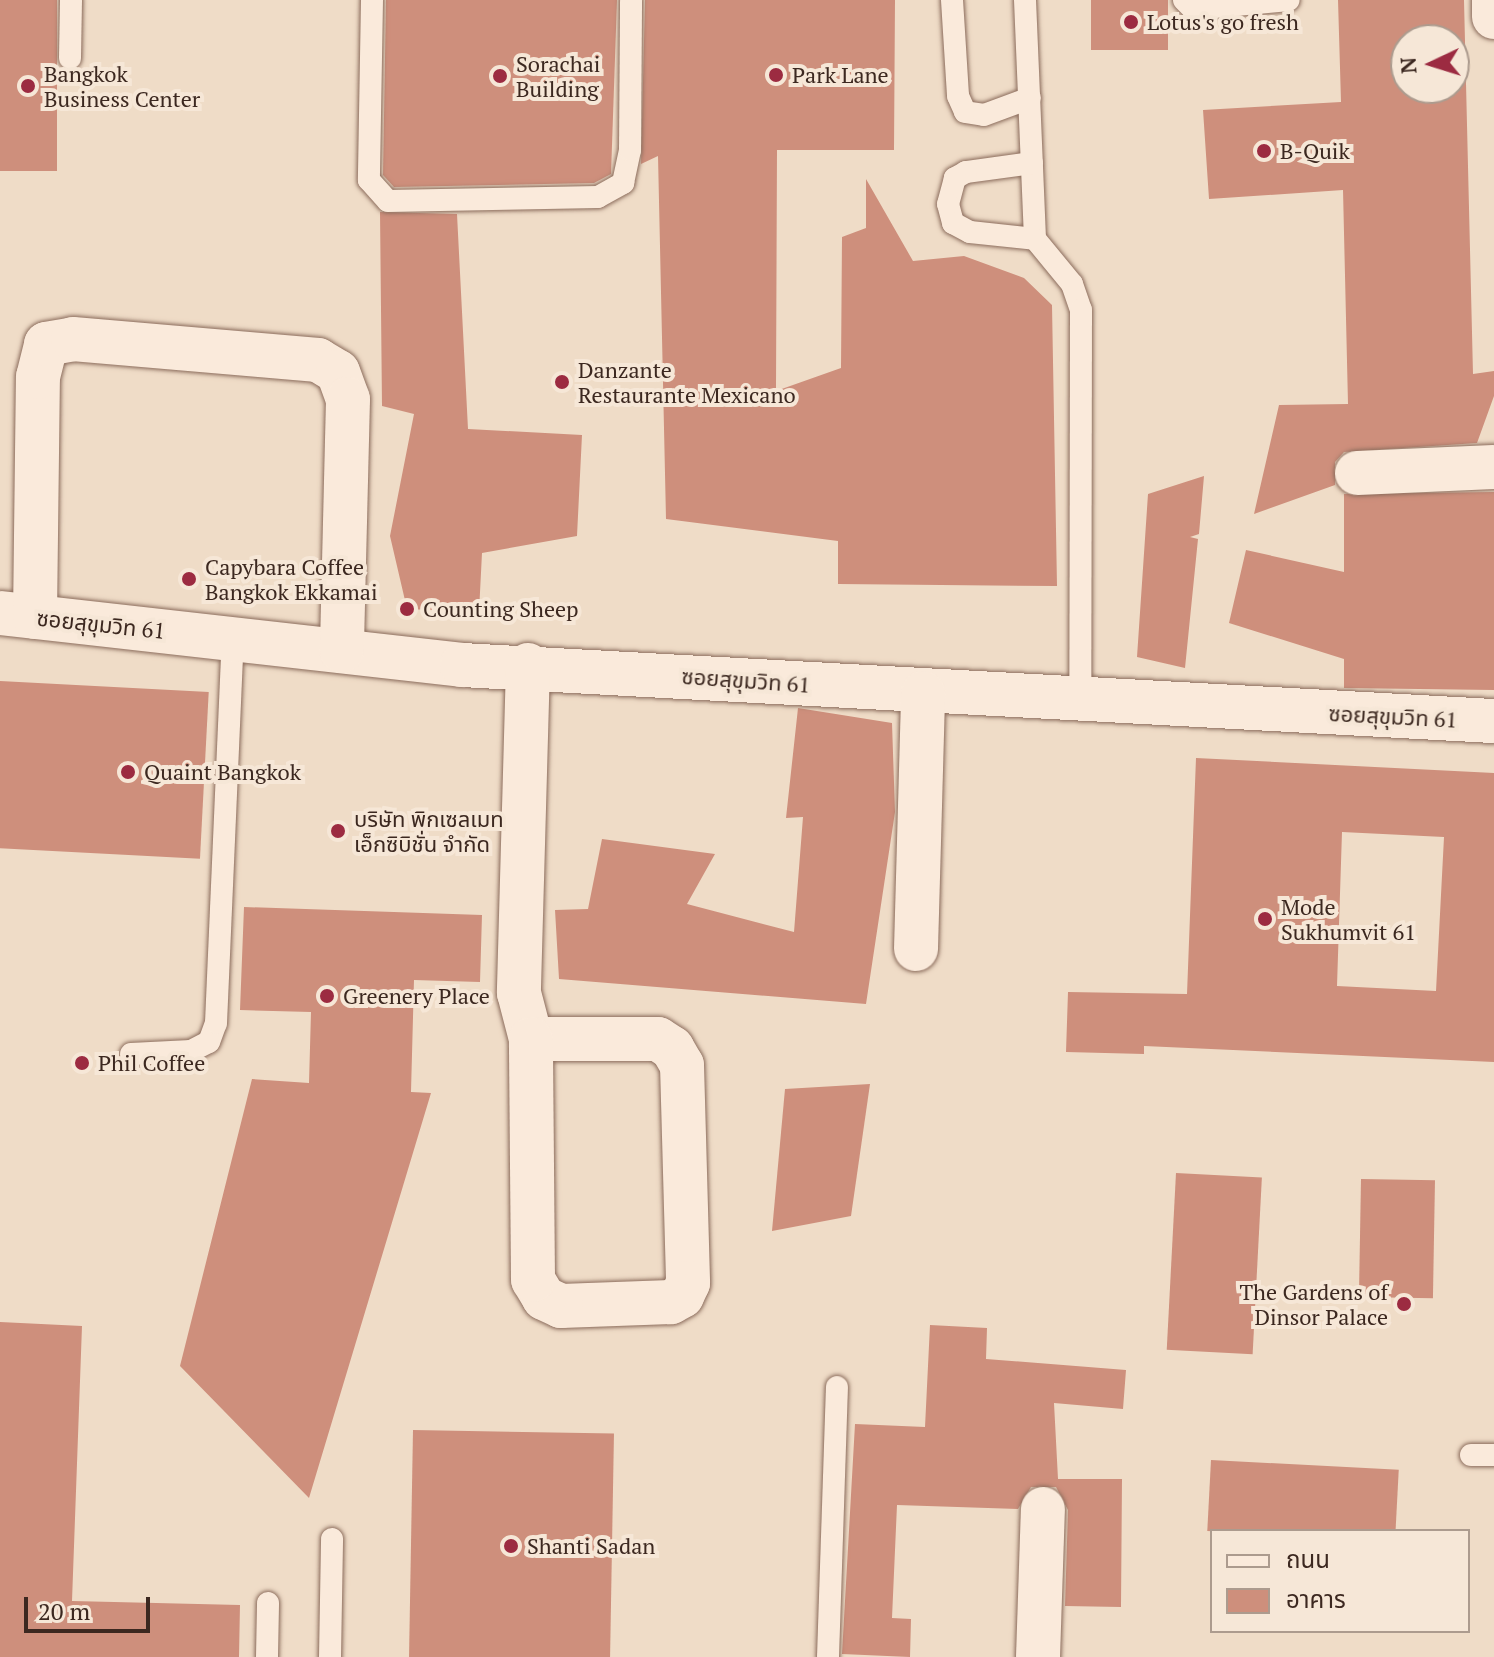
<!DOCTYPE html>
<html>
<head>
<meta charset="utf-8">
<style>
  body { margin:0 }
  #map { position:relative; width:1494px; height:1657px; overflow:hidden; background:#efdcc7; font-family:"PT Serif","Noto Sans Thai",serif }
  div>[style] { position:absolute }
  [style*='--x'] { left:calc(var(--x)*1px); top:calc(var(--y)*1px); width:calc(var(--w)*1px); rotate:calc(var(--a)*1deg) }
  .building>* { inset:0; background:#ce8f7c; transform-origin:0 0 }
  .roads { filter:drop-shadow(0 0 2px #8b6c5c) drop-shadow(0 0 2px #8b6c5c) }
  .service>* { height:22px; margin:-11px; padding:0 11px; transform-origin:11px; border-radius:11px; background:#faeadb }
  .minor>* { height:44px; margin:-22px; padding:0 22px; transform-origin:22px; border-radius:22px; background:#faeadb }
  .dots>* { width:22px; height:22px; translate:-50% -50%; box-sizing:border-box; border:4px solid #f6e7d7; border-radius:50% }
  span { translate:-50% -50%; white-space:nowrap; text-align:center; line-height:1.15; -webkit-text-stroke:8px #f6e7d7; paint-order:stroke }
  .poi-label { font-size:22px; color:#3c2820 }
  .left { translate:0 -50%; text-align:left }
  .right { translate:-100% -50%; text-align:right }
  .street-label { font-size:22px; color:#3c2820 }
  .legend { position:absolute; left:1210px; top:1529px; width:260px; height:104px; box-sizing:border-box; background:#f6e7d7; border:2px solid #ac9b8e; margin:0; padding:10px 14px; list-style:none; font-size:24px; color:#3c2820 }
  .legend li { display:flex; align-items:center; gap:16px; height:40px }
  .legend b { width:40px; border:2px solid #ac9b8e }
  .north { position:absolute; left:1390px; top:24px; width:80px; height:80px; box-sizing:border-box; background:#f6e7d7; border:2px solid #ac9b8e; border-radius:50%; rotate:266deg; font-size:22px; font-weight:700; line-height:32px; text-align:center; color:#3c2820 }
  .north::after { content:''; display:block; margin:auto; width:28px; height:36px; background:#9c2b41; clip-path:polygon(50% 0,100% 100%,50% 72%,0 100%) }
  .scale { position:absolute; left:24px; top:1597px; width:126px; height:36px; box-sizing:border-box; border:4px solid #3c2820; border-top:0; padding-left:10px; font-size:24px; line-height:28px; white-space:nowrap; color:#3c2820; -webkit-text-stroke:6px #f6e7d7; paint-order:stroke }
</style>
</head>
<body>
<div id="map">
  <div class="building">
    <div style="left:0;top:0;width:57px;height:171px"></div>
    <div style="clip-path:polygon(386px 0,617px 0,611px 174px,594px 183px,394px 187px,383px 175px)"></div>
    <div style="clip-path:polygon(645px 0,895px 0,894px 150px,777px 150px,776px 391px,841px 368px,842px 237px,866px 228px,866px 179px,913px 261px,964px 256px,1024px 278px,1052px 305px,1057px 586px,838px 584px,838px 541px,666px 519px,658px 156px,641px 164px)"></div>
    <div style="left:1091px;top:0;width:77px;height:50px"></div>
    <div style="clip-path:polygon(evenodd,1338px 0,1464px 0,1473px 374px,1494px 371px,1494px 396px,1477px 443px,1344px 452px,1335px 462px,1335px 485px,1254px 514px,1279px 405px,1348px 404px,1343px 190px,1209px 199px,1203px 110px,1341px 102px,1338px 0,1406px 40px,1454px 40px,1454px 88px,1406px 88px,1406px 40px)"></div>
    <div style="clip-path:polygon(380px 212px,457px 214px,468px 429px,582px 435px,577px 536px,482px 553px,479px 612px,407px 609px,390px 536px,414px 414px,382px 406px)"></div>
    <div style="clip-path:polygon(1204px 476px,1199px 534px,1190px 537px,1198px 539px,1185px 668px,1137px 657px,1148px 494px)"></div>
    <div style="clip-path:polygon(1494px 492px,1494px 690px,1344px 688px,1344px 659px,1229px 623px,1246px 550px,1344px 572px,1344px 494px)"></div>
    <div style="left:0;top:681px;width:209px;height:167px;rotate:3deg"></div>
    <div style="clip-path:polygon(798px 708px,892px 723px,895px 812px,866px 1004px,559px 979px,555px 910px,588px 909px,602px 839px,715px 854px,687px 904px,794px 932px,803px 817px,786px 818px)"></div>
    <div style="clip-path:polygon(evenodd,1196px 758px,1494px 773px,1494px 1062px,1144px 1046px,1144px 1054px,1066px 1052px,1068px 992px,1187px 994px,1196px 758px,1342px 832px,1444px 837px,1436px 991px,1337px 986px,1342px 832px)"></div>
    <div style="clip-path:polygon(244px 907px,482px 915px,480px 982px,414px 980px,411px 1092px,431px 1093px,309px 1498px,180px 1366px,252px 1079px,309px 1083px,311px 1012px,240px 1010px)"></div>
    <div style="clip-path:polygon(870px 1084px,851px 1216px,772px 1231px,785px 1089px)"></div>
    <div style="left:1176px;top:1173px;width:86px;height:177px;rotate:3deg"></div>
    <div style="left:1361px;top:1179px;width:74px;height:118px;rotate:1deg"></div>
    <div style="clip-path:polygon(0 1322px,82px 1326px,72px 1601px,240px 1605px,239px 1657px,0 1657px)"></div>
    <div style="clip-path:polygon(930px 1325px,987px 1328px,986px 1359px,1126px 1370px,1123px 1409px,1054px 1403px,1058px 1479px,1122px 1479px,1121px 1607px,1065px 1606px,1068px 1510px,1056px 1487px,1031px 1487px,1018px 1509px,897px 1505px,892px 1618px,911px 1619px,910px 1657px,842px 1654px,855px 1424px,925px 1427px)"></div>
    <div style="left:413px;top:1430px;width:201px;height:227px;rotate:1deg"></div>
    <div style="left:1211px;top:1460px;width:188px;height:71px;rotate:3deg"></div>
  </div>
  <div class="roads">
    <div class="service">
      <div style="--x:372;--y:0;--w:180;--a:91"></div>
      <div style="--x:369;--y:180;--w:28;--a:48"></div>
      <div style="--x:388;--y:201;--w:210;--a:-1.1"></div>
      <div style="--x:598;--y:197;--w:29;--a:-29"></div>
      <div style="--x:623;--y:183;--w:34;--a:-78"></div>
      <div style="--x:630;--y:150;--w:150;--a:-89.6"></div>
      <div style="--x:952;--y:0;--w:96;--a:86.4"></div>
      <div style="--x:958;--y:96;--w:17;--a:66"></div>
      <div style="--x:965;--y:112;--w:19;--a:9"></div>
      <div style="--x:984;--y:115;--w:49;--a:-20.3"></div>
      <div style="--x:1025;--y:0;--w:239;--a:87.6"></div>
      <div style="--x:1035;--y:239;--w:58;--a:50.6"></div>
      <div style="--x:1072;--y:284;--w:28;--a:71"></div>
      <div style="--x:1081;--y:310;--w:389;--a:90.1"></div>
      <div style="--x:1184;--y:0;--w:13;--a:45"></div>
      <div style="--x:1193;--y:9;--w:96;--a:-5.4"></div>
      <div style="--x:70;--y:58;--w:58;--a:-89"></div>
      <div style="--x:1032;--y:163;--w:67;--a:172.2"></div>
      <div style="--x:966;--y:172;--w:13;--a:151"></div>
      <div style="--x:955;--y:178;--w:27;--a:105"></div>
      <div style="--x:948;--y:204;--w:20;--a:75"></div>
      <div style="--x:953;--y:223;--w:19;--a:28"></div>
      <div style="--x:970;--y:232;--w:65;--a:6.1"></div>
      <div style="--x:131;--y:1054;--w:60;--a:-2.9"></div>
      <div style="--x:191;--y:1051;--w:20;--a:-27"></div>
      <div style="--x:209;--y:1042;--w:20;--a:-70"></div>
      <div style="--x:216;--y:1023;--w:384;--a:-87.5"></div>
      <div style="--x:1471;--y:1455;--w:23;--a:0"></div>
      <div style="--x:267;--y:1657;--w:54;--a:-88.9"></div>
      <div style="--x:330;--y:1657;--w:118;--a:-89"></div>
      <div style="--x:828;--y:1657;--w:270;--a:-88.1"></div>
    </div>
    <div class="minor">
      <div style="--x:1494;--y:0;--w:17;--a:90"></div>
      <div style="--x:1357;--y:473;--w:137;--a:-2.5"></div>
      <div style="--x:0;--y:613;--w:465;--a:6.4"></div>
      <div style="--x:462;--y:665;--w:1034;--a:3.11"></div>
      <div style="--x:35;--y:617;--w:240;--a:-89.3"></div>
      <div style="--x:38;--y:377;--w:34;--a:-76"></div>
      <div style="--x:46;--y:344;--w:27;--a:-10"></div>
      <div style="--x:73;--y:339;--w:246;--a:4.9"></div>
      <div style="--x:318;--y:360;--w:23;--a:31"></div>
      <div style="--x:338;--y:372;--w:29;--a:70"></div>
      <div style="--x:348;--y:399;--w:252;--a:91.4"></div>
      <div style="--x:528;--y:665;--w:328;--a:91.6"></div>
      <div style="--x:519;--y:993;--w:48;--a:75.4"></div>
      <div style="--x:531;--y:1039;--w:127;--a:0"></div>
      <div style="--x:658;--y:1039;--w:17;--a:33"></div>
      <div style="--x:672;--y:1048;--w:20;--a:60"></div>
      <div style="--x:682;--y:1065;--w:218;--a:88.4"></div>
      <div style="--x:688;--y:1283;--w:14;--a:115"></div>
      <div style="--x:682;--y:1296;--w:13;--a:151"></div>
      <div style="--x:671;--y:1302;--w:110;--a:177.9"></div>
      <div style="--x:561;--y:1306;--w:19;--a:-155"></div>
      <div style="--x:544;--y:1298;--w:21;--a:-121"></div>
      <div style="--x:533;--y:1280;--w:241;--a:-90.5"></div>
      <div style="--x:916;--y:949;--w:256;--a:-88.4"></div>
      <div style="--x:1038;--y:1657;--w:148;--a:-88.1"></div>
    </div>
  </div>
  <div class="dots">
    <div style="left:1131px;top:22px;background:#9c2b41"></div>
    <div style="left:776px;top:75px;background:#9c2b41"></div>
    <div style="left:500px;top:76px;background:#9c2b41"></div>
    <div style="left:28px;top:86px;background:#9c2b41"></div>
    <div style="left:1264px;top:151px;background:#9c2b41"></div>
    <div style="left:562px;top:382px;background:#9c2b41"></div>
    <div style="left:189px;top:579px;background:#9c2b41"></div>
    <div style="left:407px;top:609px;background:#9c2b41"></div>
    <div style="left:128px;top:772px;background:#9c2b41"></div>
    <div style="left:338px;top:831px;background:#9c2b41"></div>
    <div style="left:1265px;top:919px;background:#9c2b41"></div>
    <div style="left:327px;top:996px;background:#9c2b41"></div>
    <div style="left:82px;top:1063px;background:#9c2b41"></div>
    <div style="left:1404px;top:1304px;background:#9c2b41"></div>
    <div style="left:511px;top:1546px;background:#9c2b41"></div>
  </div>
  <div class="poi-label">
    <span class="left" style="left:1147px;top:22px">Lotus's go fresh</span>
    <span class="left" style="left:516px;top:76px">Sorachai<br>Building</span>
    <span class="left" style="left:44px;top:86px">Bangkok<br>Business Center</span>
    <span class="left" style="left:792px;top:75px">Park Lane</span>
    <span class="left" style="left:1280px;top:151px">B-Quik</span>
    <span class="left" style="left:578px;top:382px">Danzante<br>Restaurante Mexicano</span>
    <span class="left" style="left:205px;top:579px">Capybara Coffee<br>Bangkok Ekkamai</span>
    <span class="left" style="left:423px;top:609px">Counting Sheep</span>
    <span class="left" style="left:144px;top:772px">Quaint Bangkok</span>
    <span class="left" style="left:354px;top:831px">บริษัท พิกเซลเมท<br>เอ็กซิบิชั่น จำกัด</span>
    <span class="left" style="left:1281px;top:919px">Mode<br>Sukhumvit 61</span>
    <span class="left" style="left:343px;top:996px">Greenery Place</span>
    <span class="left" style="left:98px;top:1063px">Phil Coffee</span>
    <span class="right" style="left:1388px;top:1304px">The Gardens of<br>Dinsor Palace</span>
    <span class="left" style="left:527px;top:1546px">Shanti Sadan</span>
  </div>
  <div class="street-label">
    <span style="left:101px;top:624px;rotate:6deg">ซอยสุขุมวิท 61</span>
    <span style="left:746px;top:680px;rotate:4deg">ซอยสุขุมวิท 61</span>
    <span style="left:1393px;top:716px;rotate:3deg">ซอยสุขุมวิท 61</span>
  </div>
  <ul class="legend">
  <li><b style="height:10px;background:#faeadb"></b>ถนน</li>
  <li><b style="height:22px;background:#ce8f7c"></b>อาคาร</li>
  </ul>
  <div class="north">N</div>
  <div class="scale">20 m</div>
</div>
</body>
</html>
